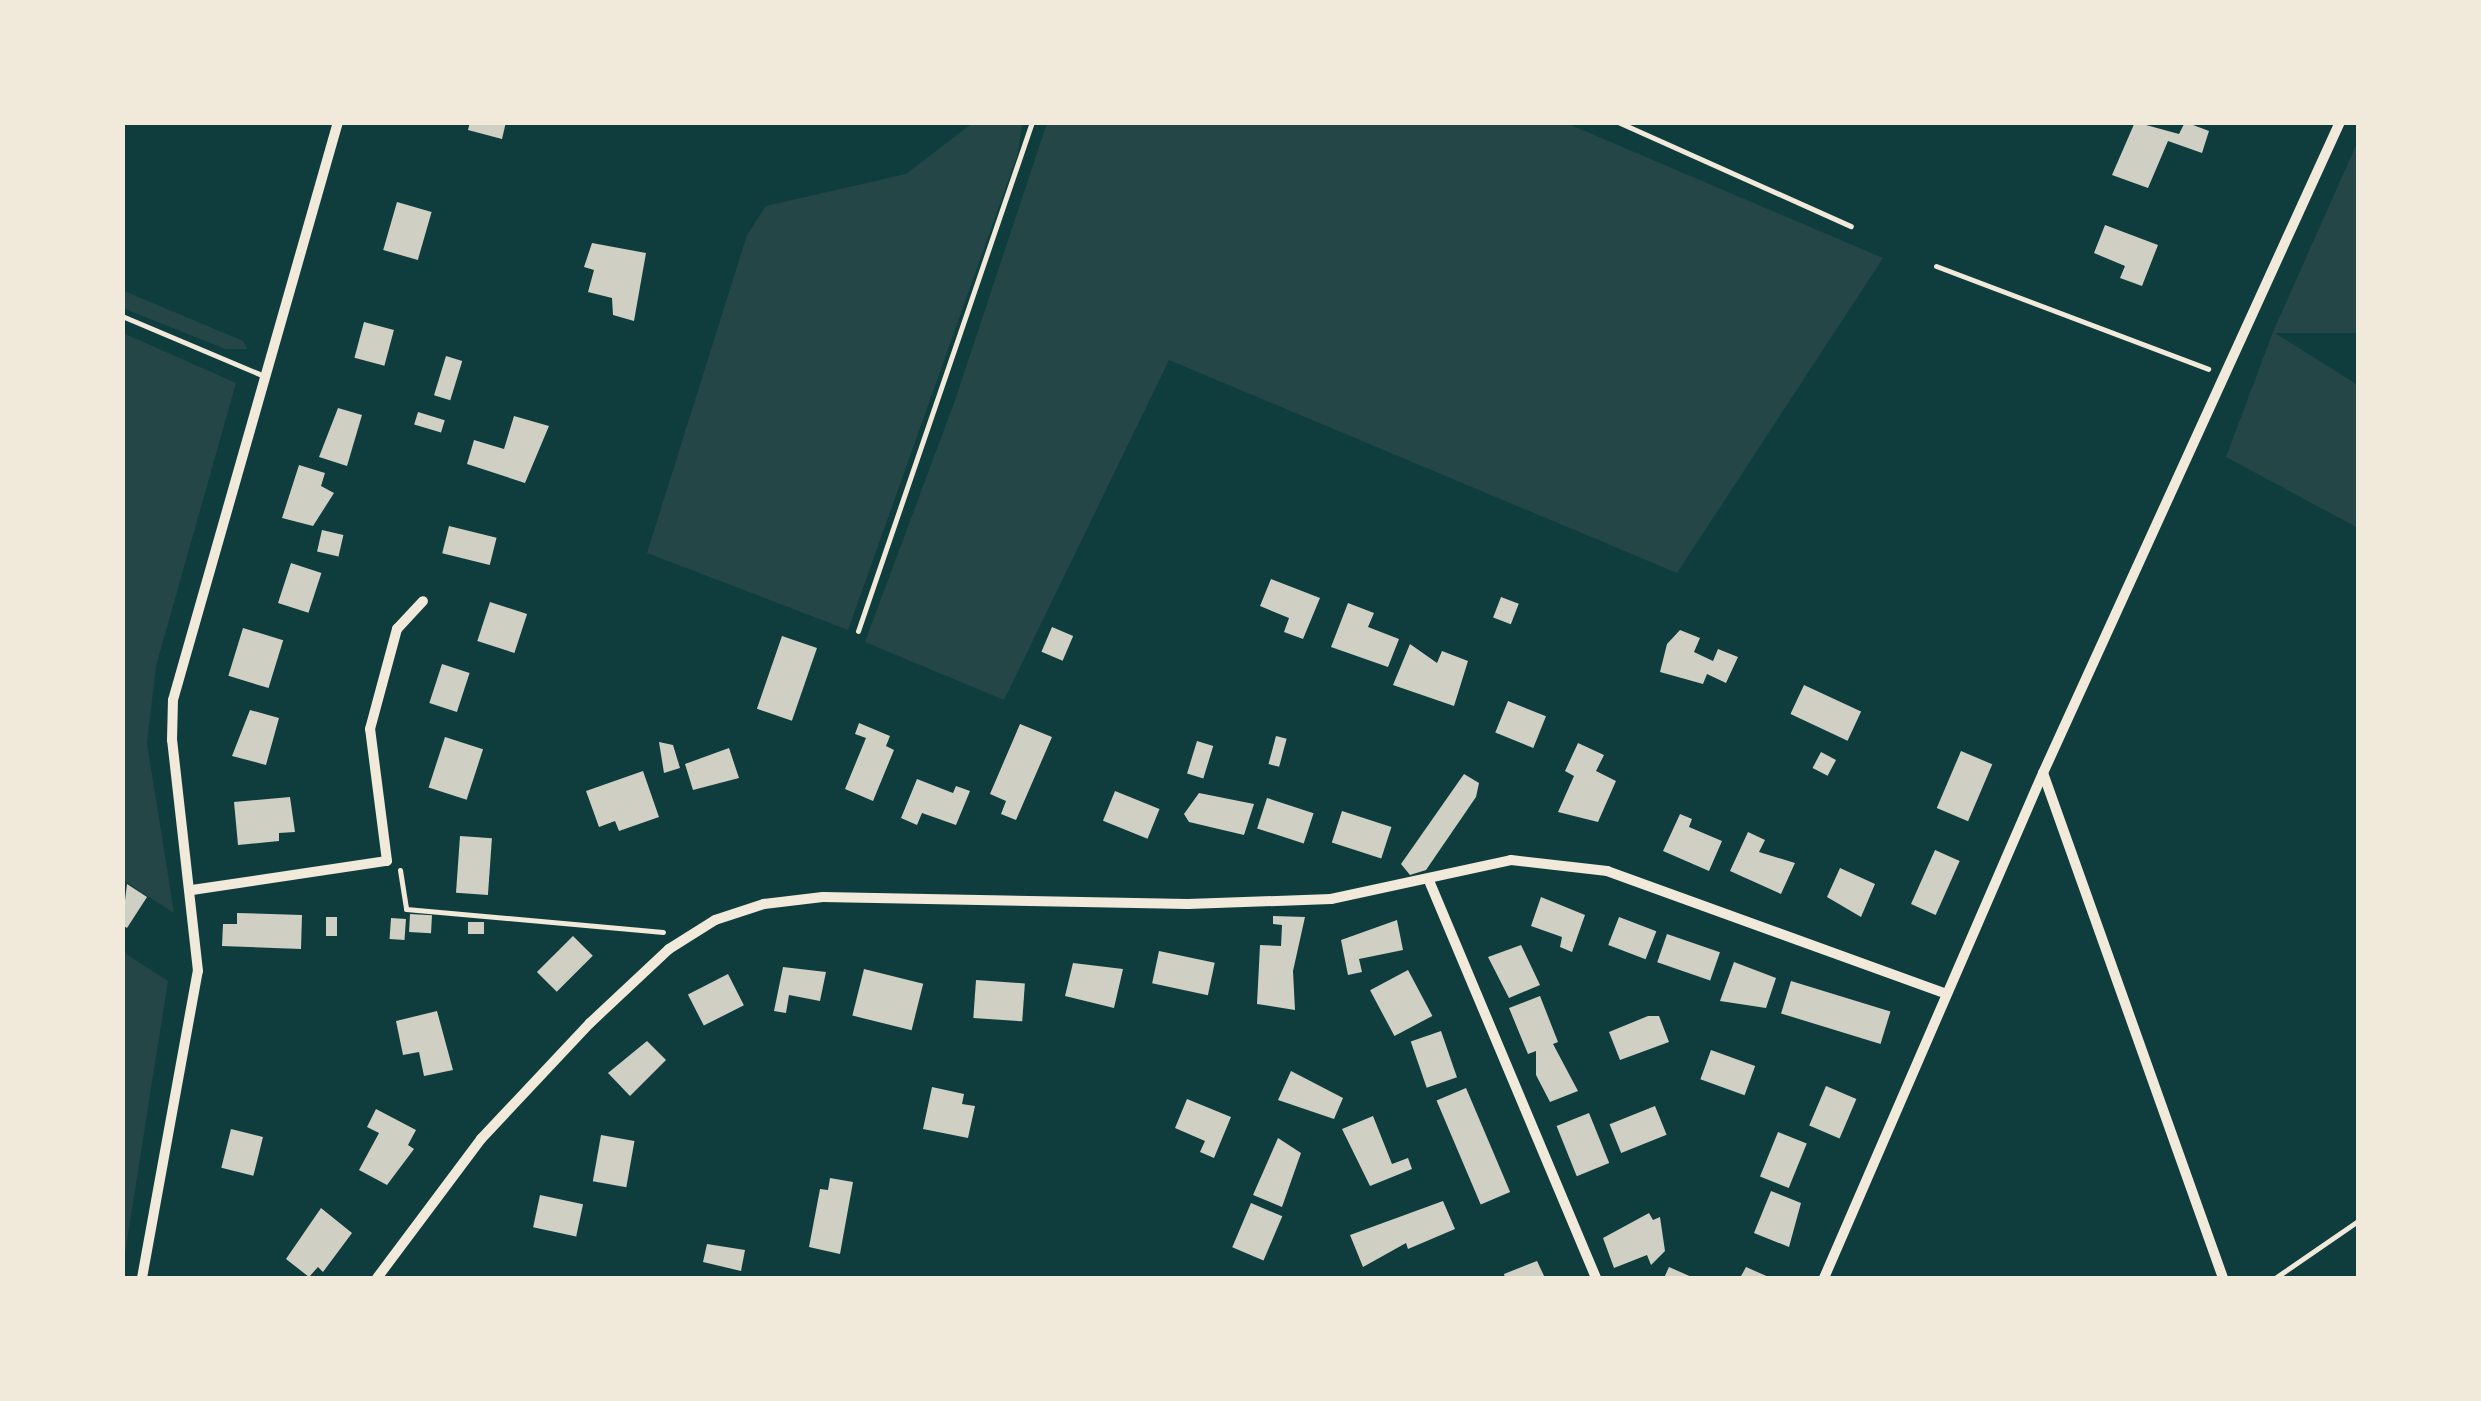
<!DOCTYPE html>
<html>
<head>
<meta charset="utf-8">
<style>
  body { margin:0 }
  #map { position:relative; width:2481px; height:1401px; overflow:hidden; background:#0f3d3e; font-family:"DejaVu Sans",sans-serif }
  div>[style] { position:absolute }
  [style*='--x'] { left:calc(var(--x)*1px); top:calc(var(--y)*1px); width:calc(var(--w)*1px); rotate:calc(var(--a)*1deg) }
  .green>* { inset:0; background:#244646 }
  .building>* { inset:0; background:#cfcfc3; transform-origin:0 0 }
  .path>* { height:5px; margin:-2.5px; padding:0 2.5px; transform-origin:2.5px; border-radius:2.5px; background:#f1e9da }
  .service>* { height:5px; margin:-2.5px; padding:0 2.5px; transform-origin:2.5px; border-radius:2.5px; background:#f1e9da }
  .minor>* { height:10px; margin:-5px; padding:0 5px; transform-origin:5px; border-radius:5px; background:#f1e9da }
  span { translate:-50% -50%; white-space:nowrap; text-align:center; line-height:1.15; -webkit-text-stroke:8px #f1e9da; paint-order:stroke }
  .frame { position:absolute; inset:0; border:125px solid #f1e9da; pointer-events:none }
</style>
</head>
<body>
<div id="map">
  <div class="green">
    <div style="clip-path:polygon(974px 122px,1022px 123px,1018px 153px,848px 630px,647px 553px,747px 235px,766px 206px,906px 174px)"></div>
    <div style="clip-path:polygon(1047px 123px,1566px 123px,1883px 258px,1677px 573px,1169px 360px,1004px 700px,865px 642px,954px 403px)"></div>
    <div style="clip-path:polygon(2358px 141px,2358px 333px,2275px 333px,2358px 385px,2358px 528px,2226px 457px,2273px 332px)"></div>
    <div style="clip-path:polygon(122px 290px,243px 341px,247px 349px,225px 349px,123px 308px)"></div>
    <div style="clip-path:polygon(123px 333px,236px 383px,156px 666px,147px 743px,174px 913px,123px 880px)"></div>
    <div style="clip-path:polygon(123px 952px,168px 981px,123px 1266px,122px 952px)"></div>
  </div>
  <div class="building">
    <div style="clip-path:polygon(470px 122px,506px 122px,502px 139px,468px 130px)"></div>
    <div style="clip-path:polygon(2135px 122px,2179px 134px,2185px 122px,2209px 131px,2202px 153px,2168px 141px,2148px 188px,2112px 175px)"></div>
    <div style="left:397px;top:202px;width:36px;height:50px;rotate:16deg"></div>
    <div style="clip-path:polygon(2105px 225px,2158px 245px,2142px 286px,2120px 278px,2125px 266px,2094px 253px)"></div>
    <div style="clip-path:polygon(592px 243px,646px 253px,634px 321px,613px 315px,612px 298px,588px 292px,594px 270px,584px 267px)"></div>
    <div style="left:364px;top:322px;width:31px;height:37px;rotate:15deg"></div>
    <div style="left:446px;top:356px;width:17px;height:41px;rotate:17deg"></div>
    <div style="clip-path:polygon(338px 408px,362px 415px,347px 466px,319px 457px)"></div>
    <div style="left:418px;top:412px;width:28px;height:13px;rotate:17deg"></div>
    <div style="clip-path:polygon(514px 416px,549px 426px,525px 483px,467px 464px,474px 440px,504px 449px)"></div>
    <div style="clip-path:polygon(299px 465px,325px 473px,321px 486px,334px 493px,313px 526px,282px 518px)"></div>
    <div style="left:449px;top:526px;width:49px;height:28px;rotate:14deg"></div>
    <div style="left:322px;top:530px;width:22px;height:22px;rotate:13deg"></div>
    <div style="left:291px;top:563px;width:32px;height:42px;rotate:18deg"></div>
    <div style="clip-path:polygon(1271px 579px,1320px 598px,1303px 639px,1284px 632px,1289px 618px,1260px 606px)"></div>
    <div style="left:1501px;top:597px;width:19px;height:22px;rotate:21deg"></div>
    <div style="left:490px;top:602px;width:39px;height:41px;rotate:18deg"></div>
    <div style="clip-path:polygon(1348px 603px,1374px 613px,1368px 627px,1399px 639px,1388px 667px,1331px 647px)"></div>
    <div style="left:1052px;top:627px;width:23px;height:27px;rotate:23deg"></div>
    <div style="left:243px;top:628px;width:42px;height:50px;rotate:17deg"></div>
    <div style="clip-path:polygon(1680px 630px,1700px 638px,1694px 652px,1713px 661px,1718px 649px,1738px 657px,1726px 683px,1707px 674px,1703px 684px,1660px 672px,1667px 644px)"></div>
    <div style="left:782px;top:636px;width:37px;height:77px;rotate:19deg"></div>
    <div style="clip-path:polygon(1410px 644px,1437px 663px,1442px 651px,1468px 661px,1454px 706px,1393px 685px)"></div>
    <div style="left:442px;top:664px;width:29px;height:41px;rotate:18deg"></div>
    <div style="left:1804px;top:685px;width:63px;height:32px;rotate:25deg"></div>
    <div style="left:1508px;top:701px;width:41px;height:34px;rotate:22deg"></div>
    <div style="clip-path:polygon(250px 710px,279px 718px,266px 765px,232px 756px)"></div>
    <div style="clip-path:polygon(859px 723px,890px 736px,886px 746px,894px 750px,873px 801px,845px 789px,866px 738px,855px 734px)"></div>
    <div style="clip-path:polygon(1020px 724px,1052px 737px,1016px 820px,1001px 814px,1006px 801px,990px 794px)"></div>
    <div style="left:1276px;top:736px;width:11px;height:29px;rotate:15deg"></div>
    <div style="left:445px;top:737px;width:40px;height:53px;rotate:18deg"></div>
    <div style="left:1197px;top:741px;width:17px;height:34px;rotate:17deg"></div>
    <div style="clip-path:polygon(659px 742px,673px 745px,680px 768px,664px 773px)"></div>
    <div style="clip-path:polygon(1578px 743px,1604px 755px,1596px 771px,1616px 781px,1598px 822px,1558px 812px,1574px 776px,1565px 771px)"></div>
    <div style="clip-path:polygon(729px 748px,739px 778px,693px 790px,685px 764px)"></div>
    <div style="left:1961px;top:751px;width:34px;height:62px;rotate:23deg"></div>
    <div style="left:1821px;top:752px;width:17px;height:18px;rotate:28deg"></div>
    <div style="clip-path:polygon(643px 771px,659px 817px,619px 831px,615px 821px,599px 827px,586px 791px)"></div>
    <div style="clip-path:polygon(1464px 774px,1479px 783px,1476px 797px,1426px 870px,1410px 875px,1401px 864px)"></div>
    <div style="clip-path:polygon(917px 779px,953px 793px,956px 786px,970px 791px,956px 825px,922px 813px,917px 825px,901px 818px)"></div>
    <div style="left:1115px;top:791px;width:48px;height:32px;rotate:22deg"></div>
    <div style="clip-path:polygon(1199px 793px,1254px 804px,1244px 835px,1189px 822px,1184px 814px)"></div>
    <div style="clip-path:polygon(290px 797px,295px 832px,279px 833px,279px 841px,238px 845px,234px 802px)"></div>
    <div style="left:1267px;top:798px;width:49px;height:32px;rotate:18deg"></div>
    <div style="left:1342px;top:811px;width:52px;height:33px;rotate:18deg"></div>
    <div style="clip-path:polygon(1680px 814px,1692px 819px,1689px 827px,1722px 841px,1709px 871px,1663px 851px)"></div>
    <div style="clip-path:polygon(1748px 832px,1765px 840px,1759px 852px,1795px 863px,1781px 894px,1730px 871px)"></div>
    <div style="left:460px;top:836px;width:32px;height:57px;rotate:4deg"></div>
    <div style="left:1935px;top:850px;width:27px;height:59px;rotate:24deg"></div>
    <div style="clip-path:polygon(1840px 868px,1875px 884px,1861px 917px,1827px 897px)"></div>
    <div style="clip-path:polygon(127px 884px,147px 897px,127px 928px,122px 925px)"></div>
    <div style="clip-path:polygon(1541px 897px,1585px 915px,1572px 952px,1560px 947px,1562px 937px,1531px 926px)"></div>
    <div style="clip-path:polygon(237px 913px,302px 915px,301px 949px,222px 946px,223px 924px,237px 924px)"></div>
    <div style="left:410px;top:914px;width:22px;height:18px;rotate:3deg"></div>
    <div style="clip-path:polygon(1273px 916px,1305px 917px,1293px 971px,1295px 1010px,1257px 1004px,1260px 945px,1281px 946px,1282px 925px,1273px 924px)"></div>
    <div style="left:326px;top:917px;width:11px;height:19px"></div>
    <div style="left:1619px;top:917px;width:40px;height:30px;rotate:21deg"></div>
    <div style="left:391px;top:918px;width:15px;height:21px;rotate:4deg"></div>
    <div style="clip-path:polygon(1397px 920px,1403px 950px,1359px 959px,1362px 972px,1348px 975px,1341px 940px)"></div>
    <div style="left:468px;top:922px;width:16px;height:12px"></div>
    <div style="left:1667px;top:934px;width:56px;height:30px;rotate:19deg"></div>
    <div style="left:573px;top:936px;width:28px;height:51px;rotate:45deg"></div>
    <div style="clip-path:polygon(1521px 945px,1540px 985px,1509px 998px,1488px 957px)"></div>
    <div style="left:1159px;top:951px;width:57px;height:33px;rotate:12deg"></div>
    <div style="clip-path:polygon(1734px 962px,1776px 978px,1766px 1008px,1720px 1001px)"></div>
    <div style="clip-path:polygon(1073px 963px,1123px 969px,1114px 1008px,1065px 996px)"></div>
    <div style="clip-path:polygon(783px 967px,826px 972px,820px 1001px,789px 995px,786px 1013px,774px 1011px)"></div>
    <div style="left:864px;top:969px;width:61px;height:48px;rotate:14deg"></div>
    <div style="left:1408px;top:970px;width:52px;height:43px;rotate:62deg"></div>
    <div style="left:728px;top:974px;width:35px;height:45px;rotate:63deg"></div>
    <div style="left:976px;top:980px;width:49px;height:38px;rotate:4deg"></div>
    <div style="left:1791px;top:981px;width:104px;height:34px;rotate:17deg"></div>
    <div style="clip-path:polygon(1540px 996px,1558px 1042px,1553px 1044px,1578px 1091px,1550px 1102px,1536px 1075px,1536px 1051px,1528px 1054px,1509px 1008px)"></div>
    <div style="clip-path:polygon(437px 1011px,453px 1070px,424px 1076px,419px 1052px,403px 1055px,396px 1021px)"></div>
    <div style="clip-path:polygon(1648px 1016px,1659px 1016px,1669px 1042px,1620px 1060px,1609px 1032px)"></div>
    <div style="left:1441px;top:1031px;width:49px;height:32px;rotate:71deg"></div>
    <div style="clip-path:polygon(647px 1041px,666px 1060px,630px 1096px,608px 1073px)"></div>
    <div style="left:1711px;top:1050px;width:47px;height:31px;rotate:20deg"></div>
    <div style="clip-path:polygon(1291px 1071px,1343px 1098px,1334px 1119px,1278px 1100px)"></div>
    <div style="left:1826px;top:1086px;width:33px;height:43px;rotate:23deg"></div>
    <div style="clip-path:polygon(932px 1087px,964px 1094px,962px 1104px,975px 1106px,968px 1138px,923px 1129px)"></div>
    <div style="left:1466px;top:1088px;width:113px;height:32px;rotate:67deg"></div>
    <div style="clip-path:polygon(1187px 1099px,1231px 1117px,1214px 1158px,1200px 1152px,1205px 1141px,1175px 1128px)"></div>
    <div style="left:1655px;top:1106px;width:31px;height:49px;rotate:68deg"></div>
    <div style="clip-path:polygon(376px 1109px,416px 1130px,408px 1145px,414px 1149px,387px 1185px,359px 1170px,379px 1133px,367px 1127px)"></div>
    <div style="left:1589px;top:1113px;width:54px;height:35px;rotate:68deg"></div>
    <div style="clip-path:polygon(1373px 1116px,1392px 1164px,1408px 1158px,1412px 1169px,1370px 1186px,1342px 1129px)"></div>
    <div style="left:231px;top:1129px;width:33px;height:40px;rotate:14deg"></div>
    <div style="left:1778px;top:1132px;width:31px;height:48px;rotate:22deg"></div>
    <div style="left:601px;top:1135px;width:34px;height:47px;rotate:10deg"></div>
    <div style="clip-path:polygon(1278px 1138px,1301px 1153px,1282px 1207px,1253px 1195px)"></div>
    <div style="clip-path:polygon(830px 1178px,853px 1182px,840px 1254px,809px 1247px,820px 1189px,828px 1190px)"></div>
    <div style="clip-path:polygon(1771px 1191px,1801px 1203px,1789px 1247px,1754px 1233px)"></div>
    <div style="left:540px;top:1195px;width:44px;height:33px;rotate:12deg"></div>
    <div style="clip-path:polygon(1443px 1201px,1455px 1229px,1408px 1249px,1406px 1243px,1363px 1267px,1350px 1235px)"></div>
    <div style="left:1251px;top:1203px;width:34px;height:48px;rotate:23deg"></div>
    <div style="clip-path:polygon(321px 1208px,352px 1233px,323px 1272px,318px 1267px,309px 1277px,286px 1259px)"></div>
    <div style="clip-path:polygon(1649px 1213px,1653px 1220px,1660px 1217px,1665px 1251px,1651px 1265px,1647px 1255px,1614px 1268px,1603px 1238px)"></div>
    <div style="clip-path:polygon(707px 1244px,745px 1250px,741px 1271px,703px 1262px)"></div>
    <div style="clip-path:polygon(1537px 1261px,1545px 1278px,1505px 1278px,1504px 1274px)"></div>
    <div style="clip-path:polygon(1669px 1267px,1694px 1278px,1664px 1278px)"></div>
    <div style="clip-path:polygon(1746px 1267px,1771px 1278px,1740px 1278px)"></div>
  </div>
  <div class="path">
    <div style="--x:1618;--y:122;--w:255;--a:24.1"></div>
    <div style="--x:1936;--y:266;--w:291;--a:20.7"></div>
    <div style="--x:858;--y:631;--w:538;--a:-71.13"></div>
    <div style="--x:400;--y:870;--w:39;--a:81"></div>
    <div style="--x:406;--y:909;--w:258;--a:5.1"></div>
  </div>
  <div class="service">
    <div style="--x:122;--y:316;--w:154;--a:22.9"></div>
    <div style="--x:2275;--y:1278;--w:101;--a:-34.5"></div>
  </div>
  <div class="minor">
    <div style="--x:2043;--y:773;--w:536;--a:70.38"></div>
    <div style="--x:1430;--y:883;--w:428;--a:67.2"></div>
    <div style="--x:192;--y:890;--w:197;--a:-8.5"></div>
    <div style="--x:387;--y:861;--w:133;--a:-97.3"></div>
    <div style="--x:370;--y:729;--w:104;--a:-74.9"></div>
    <div style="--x:397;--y:629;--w:38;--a:-47"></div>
    <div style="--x:142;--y:1278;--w:312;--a:-79.7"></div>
    <div style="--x:198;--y:971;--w:232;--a:-96.4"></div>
    <div style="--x:172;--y:740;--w:40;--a:-88.6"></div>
    <div style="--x:173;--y:700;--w:601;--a:-74.07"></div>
    <div style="--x:377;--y:1278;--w:174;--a:-53.2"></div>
    <div style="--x:481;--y:1139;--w:159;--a:-46.8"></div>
    <div style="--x:590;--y:1023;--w:108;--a:-43.1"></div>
    <div style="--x:669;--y:949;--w:54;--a:-32.2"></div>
    <div style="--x:715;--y:920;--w:52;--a:-18.1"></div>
    <div style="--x:764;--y:904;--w:59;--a:-6.8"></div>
    <div style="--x:823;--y:897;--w:365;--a:1.1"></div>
    <div style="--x:1188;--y:904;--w:143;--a:-2"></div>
    <div style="--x:1331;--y:899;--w:184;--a:-12.2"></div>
    <div style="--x:1511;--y:860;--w:97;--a:6.5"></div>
    <div style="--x:1607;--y:871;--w:361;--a:19.9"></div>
    <div style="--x:1824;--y:1278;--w:550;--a:-66.56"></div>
    <div style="--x:2043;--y:773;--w:716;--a:-65.48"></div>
  </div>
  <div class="frame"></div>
</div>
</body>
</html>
